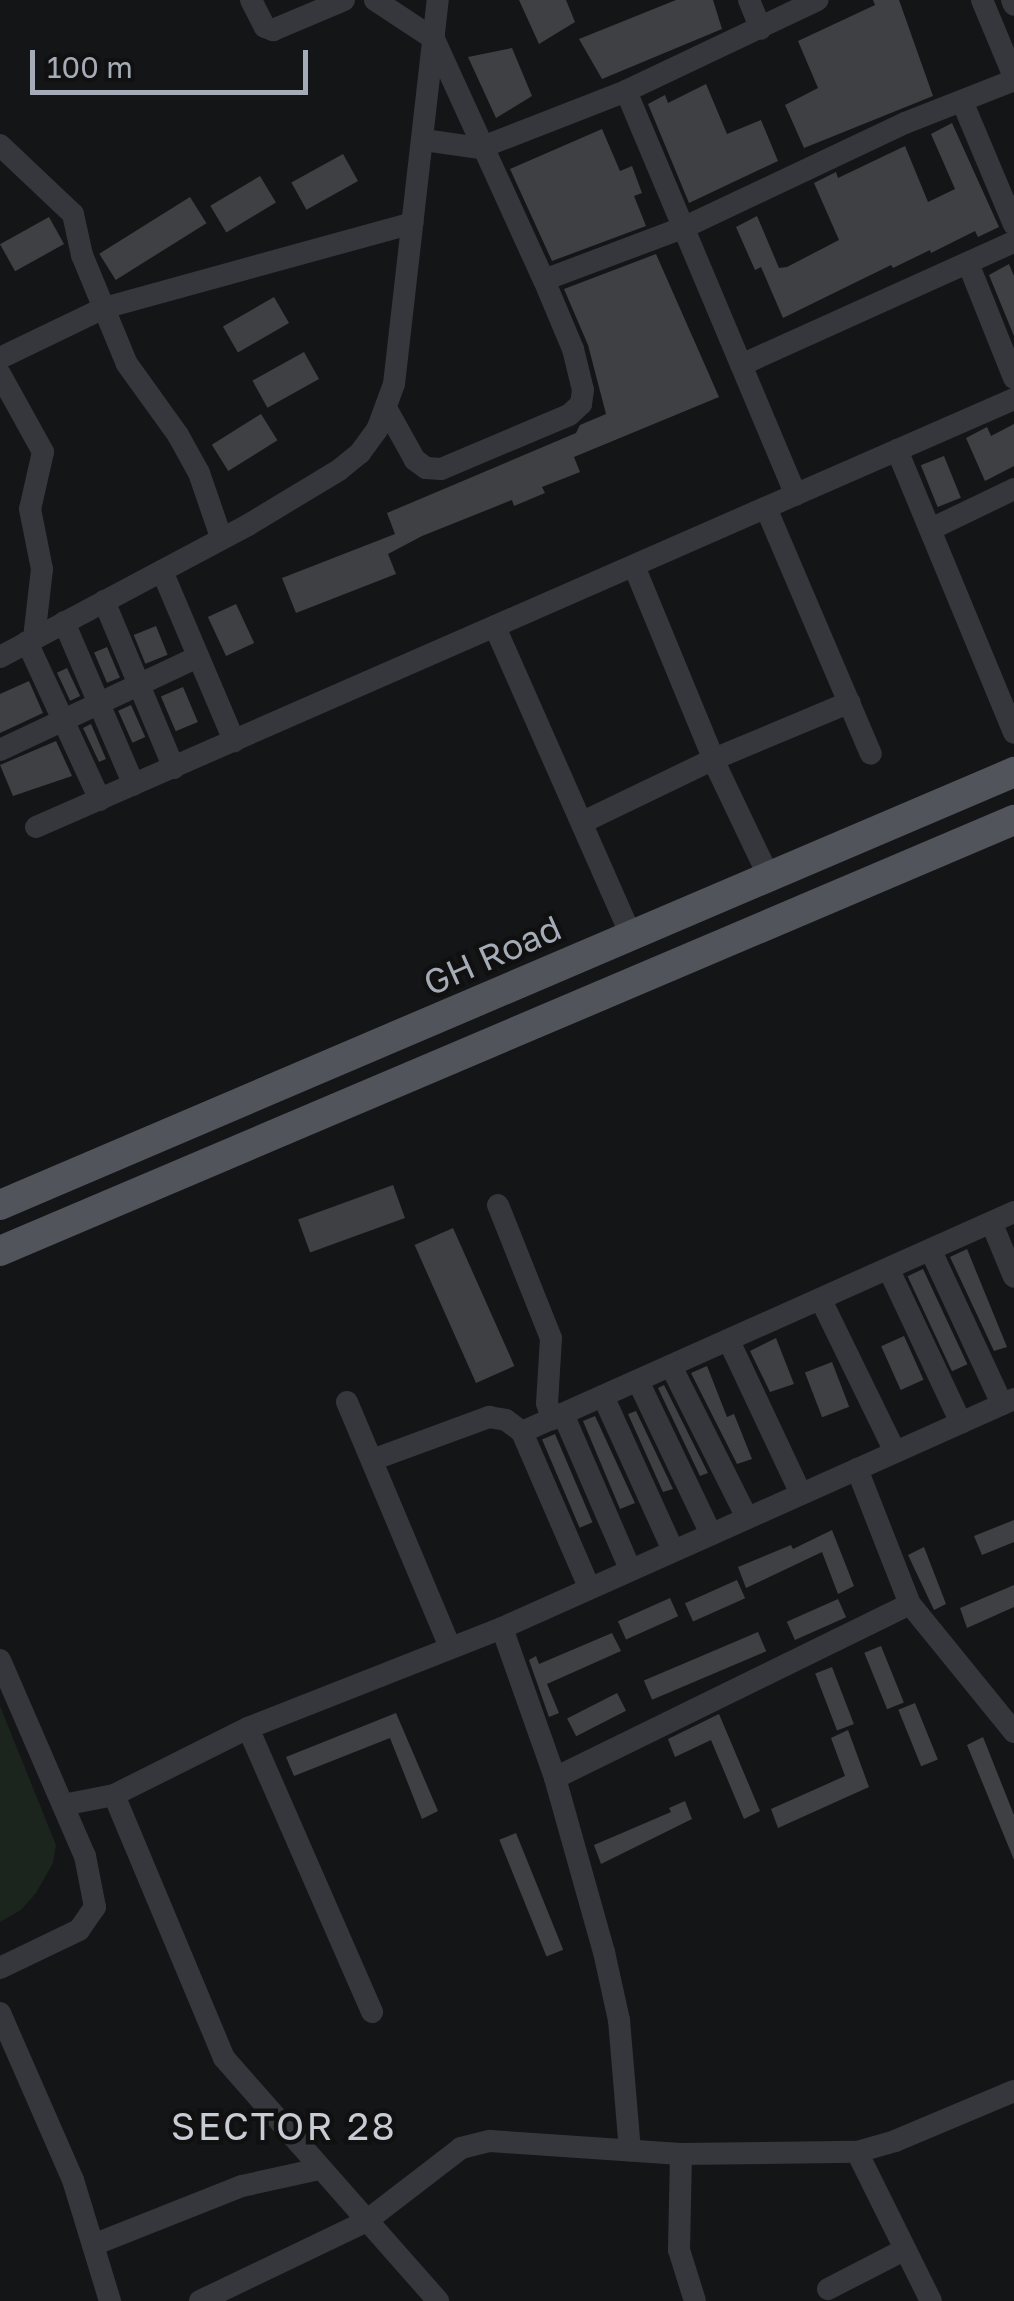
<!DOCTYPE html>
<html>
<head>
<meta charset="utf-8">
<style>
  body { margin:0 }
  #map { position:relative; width:1014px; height:2301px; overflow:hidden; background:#141517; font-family:"Golos Text",sans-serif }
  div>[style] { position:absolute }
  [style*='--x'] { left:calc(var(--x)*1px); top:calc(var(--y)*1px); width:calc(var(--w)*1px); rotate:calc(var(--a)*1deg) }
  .green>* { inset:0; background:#1c251d }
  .building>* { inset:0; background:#3e4044; transform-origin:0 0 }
  .minor>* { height:22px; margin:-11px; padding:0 11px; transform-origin:11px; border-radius:11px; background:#35373c }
  .major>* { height:30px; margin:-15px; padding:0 15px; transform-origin:15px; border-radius:15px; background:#51545b }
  span { translate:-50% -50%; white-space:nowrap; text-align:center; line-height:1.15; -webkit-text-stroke:9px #101011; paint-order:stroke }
  .street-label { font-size:35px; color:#a6acb7 }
  .neighbourhood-label { font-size:38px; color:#c7cbd3; letter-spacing:2.5px }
  .scale { position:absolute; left:30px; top:50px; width:278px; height:45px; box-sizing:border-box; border:5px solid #a6acb7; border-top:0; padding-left:12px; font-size:30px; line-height:35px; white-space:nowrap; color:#a6acb7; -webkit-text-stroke:8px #101011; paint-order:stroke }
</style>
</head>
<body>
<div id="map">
  <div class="green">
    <div style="clip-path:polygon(0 1706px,56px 1845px,53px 1863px,36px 1893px,21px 1910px,0 1922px)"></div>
  </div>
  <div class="building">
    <div style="clip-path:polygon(519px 0,566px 0,575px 22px,539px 44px)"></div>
    <div style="clip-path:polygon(676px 0,713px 0,722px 29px,602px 79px,579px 39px)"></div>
    <div style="clip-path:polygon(873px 0,899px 0,933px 96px,804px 148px,785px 105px,818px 88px,798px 41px,875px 5px)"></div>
    <div style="clip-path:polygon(512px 48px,532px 96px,496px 118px,468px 57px)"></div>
    <div style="clip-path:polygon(706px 84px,727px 134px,761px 120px,778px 161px,689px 203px,648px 104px,665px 95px,668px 103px)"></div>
    <div style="clip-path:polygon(952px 123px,999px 227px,978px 237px,975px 231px,931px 253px,930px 250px,893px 268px,891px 265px,783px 318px,761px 267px,755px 270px,736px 227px,757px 216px,779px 268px,787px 267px,839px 240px,814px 183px,836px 172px,838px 178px,905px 146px,928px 202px,955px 189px,931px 134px)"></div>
    <div style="clip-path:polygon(602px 129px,620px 171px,632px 166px,642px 193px,634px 196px,646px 226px,552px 261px,510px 169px)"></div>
    <div style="left:343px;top:154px;width:31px;height:59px;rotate:61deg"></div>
    <div style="left:260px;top:176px;width:31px;height:58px;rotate:59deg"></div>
    <div style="left:190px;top:197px;width:31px;height:107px;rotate:58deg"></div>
    <div style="left:49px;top:217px;width:31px;height:56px;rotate:61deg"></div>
    <div style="clip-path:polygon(656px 254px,719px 397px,574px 457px,580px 472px,542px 487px,545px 493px,514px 506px,512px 500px,422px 536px,388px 554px,396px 574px,296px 613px,282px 578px,395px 534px,387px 513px,576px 433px,580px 425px,606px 414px,588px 345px,564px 289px)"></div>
    <div style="clip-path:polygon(1009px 264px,1014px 276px,1014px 336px,989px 275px)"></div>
    <div style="left:274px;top:297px;width:30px;height:59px;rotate:60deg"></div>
    <div style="left:304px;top:352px;width:31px;height:59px;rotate:61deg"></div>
    <div style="left:261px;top:414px;width:31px;height:58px;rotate:58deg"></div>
    <div style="clip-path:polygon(1014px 424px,1014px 466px,985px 481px,966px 438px,987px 427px,991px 436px)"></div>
    <div style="left:944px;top:456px;width:45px;height:25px;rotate:68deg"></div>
    <div style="left:236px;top:604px;width:43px;height:31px;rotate:65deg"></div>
    <div style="left:156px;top:626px;width:31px;height:24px;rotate:68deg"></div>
    <div style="left:107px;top:647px;width:33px;height:14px;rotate:67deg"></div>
    <div style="left:67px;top:668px;width:31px;height:11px;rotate:65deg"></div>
    <div style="clip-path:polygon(29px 681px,43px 713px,0 733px,0 694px)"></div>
    <div style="left:183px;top:687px;width:38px;height:24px;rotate:67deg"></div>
    <div style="left:131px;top:705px;width:35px;height:14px;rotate:66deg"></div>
    <div style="clip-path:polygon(91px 724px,106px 759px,99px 762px,83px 728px)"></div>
    <div style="clip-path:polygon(56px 741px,72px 776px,13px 796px,0 765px)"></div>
    <div style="left:393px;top:1185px;width:35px;height:101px;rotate:70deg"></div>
    <div style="left:453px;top:1228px;width:151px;height:42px;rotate:66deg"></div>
    <div style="clip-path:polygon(967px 1249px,1007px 1347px,994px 1351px,950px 1257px)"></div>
    <div style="left:923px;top:1269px;width:105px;height:17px;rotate:65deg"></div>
    <div style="left:904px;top:1336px;width:48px;height:25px;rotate:66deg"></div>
    <div style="clip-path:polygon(776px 1338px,794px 1384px,770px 1392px,750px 1351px)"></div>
    <div style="left:832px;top:1362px;width:48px;height:29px;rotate:69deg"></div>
    <div style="clip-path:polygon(707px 1366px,727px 1417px,734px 1414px,752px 1459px,737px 1464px,691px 1373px)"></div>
    <div style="clip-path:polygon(664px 1385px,708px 1473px,700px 1476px,658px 1388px)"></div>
    <div style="clip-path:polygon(636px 1411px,673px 1489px,663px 1492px,628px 1414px)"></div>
    <div style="clip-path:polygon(595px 1416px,635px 1503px,620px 1509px,583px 1421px)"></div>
    <div style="left:555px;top:1434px;width:96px;height:14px;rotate:67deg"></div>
    <div style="clip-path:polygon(1014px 1520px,1014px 1542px,982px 1555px,974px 1536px)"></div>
    <div style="clip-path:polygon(832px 1530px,854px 1586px,838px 1594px,822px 1552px,746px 1588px,738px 1567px,791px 1545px,793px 1549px)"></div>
    <div style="clip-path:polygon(924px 1547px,946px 1604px,934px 1610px,908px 1555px)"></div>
    <div style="left:737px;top:1580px;width:20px;height:57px;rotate:66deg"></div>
    <div style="clip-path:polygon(1014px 1585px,1014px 1607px,967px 1628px,960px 1608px)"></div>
    <div style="left:670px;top:1598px;width:20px;height:57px;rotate:66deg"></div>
    <div style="left:838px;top:1599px;width:20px;height:56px;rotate:66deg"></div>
    <div style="left:758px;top:1632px;width:21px;height:124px;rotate:67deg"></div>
    <div style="clip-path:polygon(612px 1633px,621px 1651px,547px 1684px,559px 1713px,549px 1717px,529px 1660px,536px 1656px,539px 1664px)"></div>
    <div style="left:881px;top:1646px;width:61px;height:18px;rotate:68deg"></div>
    <div style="left:832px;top:1667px;width:61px;height:18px;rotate:69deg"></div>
    <div style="left:617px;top:1693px;width:20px;height:56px;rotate:63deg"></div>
    <div style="left:915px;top:1703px;width:61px;height:18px;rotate:68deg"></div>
    <div style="clip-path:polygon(396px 1713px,438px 1811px,422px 1819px,390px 1738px,294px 1776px,286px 1757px)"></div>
    <div style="clip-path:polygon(719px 1714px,760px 1811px,744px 1819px,711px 1740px,675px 1757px,668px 1739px)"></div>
    <div style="clip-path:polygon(848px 1730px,869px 1787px,778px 1828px,771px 1809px,845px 1776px,831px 1738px)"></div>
    <div style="clip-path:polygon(983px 1737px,1014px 1815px,1014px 1860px,967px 1745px)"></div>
    <div style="clip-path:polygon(685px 1801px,692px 1819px,601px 1864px,594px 1845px,671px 1812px,669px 1808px)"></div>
    <div style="left:516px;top:1833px;width:126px;height:18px;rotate:68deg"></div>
  </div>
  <div class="minor">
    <div style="--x:251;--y:0;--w:30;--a:63"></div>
    <div style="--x:265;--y:27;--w:9;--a:21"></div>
    <div style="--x:273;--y:30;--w:77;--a:-22.9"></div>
    <div style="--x:375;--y:0;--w:71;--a:33.5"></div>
    <div style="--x:434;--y:39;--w:265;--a:65.5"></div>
    <div style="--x:544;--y:280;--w:75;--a:67.2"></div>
    <div style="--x:573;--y:349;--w:42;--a:76.3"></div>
    <div style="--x:583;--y:390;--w:14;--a:98"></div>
    <div style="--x:581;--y:404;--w:16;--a:137"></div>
    <div style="--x:569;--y:415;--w:139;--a:157.1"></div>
    <div style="--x:441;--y:469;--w:15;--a:-176"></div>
    <div style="--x:426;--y:468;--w:14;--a:-144"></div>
    <div style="--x:415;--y:460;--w:60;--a:-119.1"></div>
    <div style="--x:749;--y:0;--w:31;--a:68"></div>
    <div style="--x:982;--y:0;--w:83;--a:67.4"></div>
    <div style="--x:1012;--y:0;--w:5;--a:68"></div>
    <div style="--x:626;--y:91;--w:438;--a:67.2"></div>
    <div style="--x:962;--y:101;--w:134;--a:67.2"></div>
    <div style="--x:424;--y:140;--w:57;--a:8.1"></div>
    <div style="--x:480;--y:148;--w:157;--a:-21.3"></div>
    <div style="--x:626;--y:91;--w:212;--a:-25.4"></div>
    <div style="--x:0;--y:145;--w:100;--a:43.4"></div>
    <div style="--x:73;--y:214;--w:42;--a:77.6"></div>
    <div style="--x:82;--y:255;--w:118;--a:67.6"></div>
    <div style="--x:127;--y:364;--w:87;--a:54.3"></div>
    <div style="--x:178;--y:435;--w:43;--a:61.1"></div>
    <div style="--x:199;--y:473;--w:68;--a:71"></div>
    <div style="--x:968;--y:263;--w:124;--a:68.2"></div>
    <div style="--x:544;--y:280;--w:151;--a:-20.6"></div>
    <div style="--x:685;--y:227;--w:243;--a:-25.3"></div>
    <div style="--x:905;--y:123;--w:117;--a:-21.5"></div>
    <div style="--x:0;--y:358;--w:115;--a:-25.7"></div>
    <div style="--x:104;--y:308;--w:320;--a:-15.4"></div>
    <div style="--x:741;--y:365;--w:299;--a:-24.3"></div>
    <div style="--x:0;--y:374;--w:89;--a:61.1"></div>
    <div style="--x:43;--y:452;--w:58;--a:102.8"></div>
    <div style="--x:30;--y:509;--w:61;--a:78.7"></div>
    <div style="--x:42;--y:569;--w:69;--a:96.6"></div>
    <div style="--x:897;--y:450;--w:306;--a:67.5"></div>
    <div style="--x:766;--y:508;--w:267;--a:66.9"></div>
    <div style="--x:931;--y:529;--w:92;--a:-25.7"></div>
    <div style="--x:634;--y:566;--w:221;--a:67.6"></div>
    <div style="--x:718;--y:770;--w:121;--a:64.5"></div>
    <div style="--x:162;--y:571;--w:185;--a:67"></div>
    <div style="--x:104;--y:601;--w:181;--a:67.3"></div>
    <div style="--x:64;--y:622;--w:177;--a:66.8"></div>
    <div style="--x:495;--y:627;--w:337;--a:66.2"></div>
    <div style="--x:27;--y:642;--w:174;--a:65.2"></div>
    <div style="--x:0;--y:657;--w:281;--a:-28"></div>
    <div style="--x:248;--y:525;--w:106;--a:-31.1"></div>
    <div style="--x:339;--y:470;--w:27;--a:-39"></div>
    <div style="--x:360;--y:453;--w:29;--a:-54"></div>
    <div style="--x:377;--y:430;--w:49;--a:-69.7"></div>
    <div style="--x:394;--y:384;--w:387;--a:-83.5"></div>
    <div style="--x:0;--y:750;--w:219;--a:-25.2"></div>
    <div style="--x:583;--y:822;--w:145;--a:-25.7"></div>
    <div style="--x:714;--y:759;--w:147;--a:-22.7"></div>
    <div style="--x:36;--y:827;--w:1068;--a:-23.64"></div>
    <div style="--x:498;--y:1205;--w:143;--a:68.3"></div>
    <div style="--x:551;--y:1338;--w:65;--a:93.5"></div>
    <div style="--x:547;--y:1403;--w:17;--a:73"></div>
    <div style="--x:992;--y:1224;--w:57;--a:67.5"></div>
    <div style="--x:931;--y:1251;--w:169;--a:65.1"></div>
    <div style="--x:889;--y:1270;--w:169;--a:64.8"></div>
    <div style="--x:821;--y:1300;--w:169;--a:64"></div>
    <div style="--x:729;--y:1341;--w:169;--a:64.8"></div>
    <div style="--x:671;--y:1366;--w:170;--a:63.4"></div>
    <div style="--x:638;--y:1381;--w:170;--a:64.5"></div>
    <div style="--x:603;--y:1396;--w:169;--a:65.6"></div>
    <div style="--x:347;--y:1402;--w:266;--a:67.2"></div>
    <div style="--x:563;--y:1414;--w:169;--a:66.6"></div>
    <div style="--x:372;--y:1460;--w:125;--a:-20.2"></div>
    <div style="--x:489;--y:1417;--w:17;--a:10"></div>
    <div style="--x:506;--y:1420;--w:20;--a:37"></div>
    <div style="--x:857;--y:1469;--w:145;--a:68.6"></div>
    <div style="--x:910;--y:1604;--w:165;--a:50.9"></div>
    <div style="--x:589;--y:1587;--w:169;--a:-113.4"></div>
    <div style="--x:522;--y:1432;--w:539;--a:-24.09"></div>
    <div style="--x:502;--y:1628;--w:159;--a:70.5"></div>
    <div style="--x:555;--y:1778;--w:181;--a:74.3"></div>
    <div style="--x:604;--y:1952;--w:70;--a:77.6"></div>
    <div style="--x:619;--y:2020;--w:131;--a:85.2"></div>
    <div style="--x:0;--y:1660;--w:214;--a:66.6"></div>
    <div style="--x:85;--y:1856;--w:52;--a:78.9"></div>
    <div style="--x:95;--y:1907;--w:28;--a:125"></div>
    <div style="--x:79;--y:1930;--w:88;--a:154.3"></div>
    <div style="--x:248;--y:1728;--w:310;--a:66.4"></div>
    <div style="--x:555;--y:1778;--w:395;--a:-26.1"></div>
    <div style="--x:114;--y:1795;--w:285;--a:67.3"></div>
    <div style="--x:224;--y:2058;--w:324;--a:48.6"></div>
    <div style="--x:63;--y:1805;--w:52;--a:-11.1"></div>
    <div style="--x:114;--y:1795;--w:150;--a:-26.6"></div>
    <div style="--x:248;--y:1728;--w:273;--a:-21.5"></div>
    <div style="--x:502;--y:1628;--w:561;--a:-24.1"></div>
    <div style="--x:0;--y:2013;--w:182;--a:66.4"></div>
    <div style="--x:73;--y:2180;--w:127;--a:73"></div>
    <div style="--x:857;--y:2152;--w:166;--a:63.6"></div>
    <div style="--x:681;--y:2154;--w:96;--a:91.2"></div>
    <div style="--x:679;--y:2250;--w:53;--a:72.6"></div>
    <div style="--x:93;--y:2245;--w:160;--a:-21.6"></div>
    <div style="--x:242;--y:2186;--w:79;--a:-12.4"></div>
    <div style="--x:828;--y:2289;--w:85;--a:-27.2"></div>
    <div style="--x:200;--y:2301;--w:183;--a:-25.6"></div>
    <div style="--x:365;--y:2222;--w:121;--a:-37.6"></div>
    <div style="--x:461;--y:2148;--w:30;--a:-14"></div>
    <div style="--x:490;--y:2141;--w:191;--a:3.9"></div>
    <div style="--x:681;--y:2154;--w:176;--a:-0.7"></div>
    <div style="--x:857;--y:2152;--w:40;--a:-16"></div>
    <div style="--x:895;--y:2141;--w:129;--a:-22.8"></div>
  </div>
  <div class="major">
    <div style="--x:0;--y:1205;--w:1103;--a:-23.12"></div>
    <div style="--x:0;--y:1251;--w:1102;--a:-23.03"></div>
  </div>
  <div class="street-label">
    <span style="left:492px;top:955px;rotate:-24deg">GH Road</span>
  </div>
  <div class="neighbourhood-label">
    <span style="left:284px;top:2126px">SECTOR 28</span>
  </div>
  <div class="scale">100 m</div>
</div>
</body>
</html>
